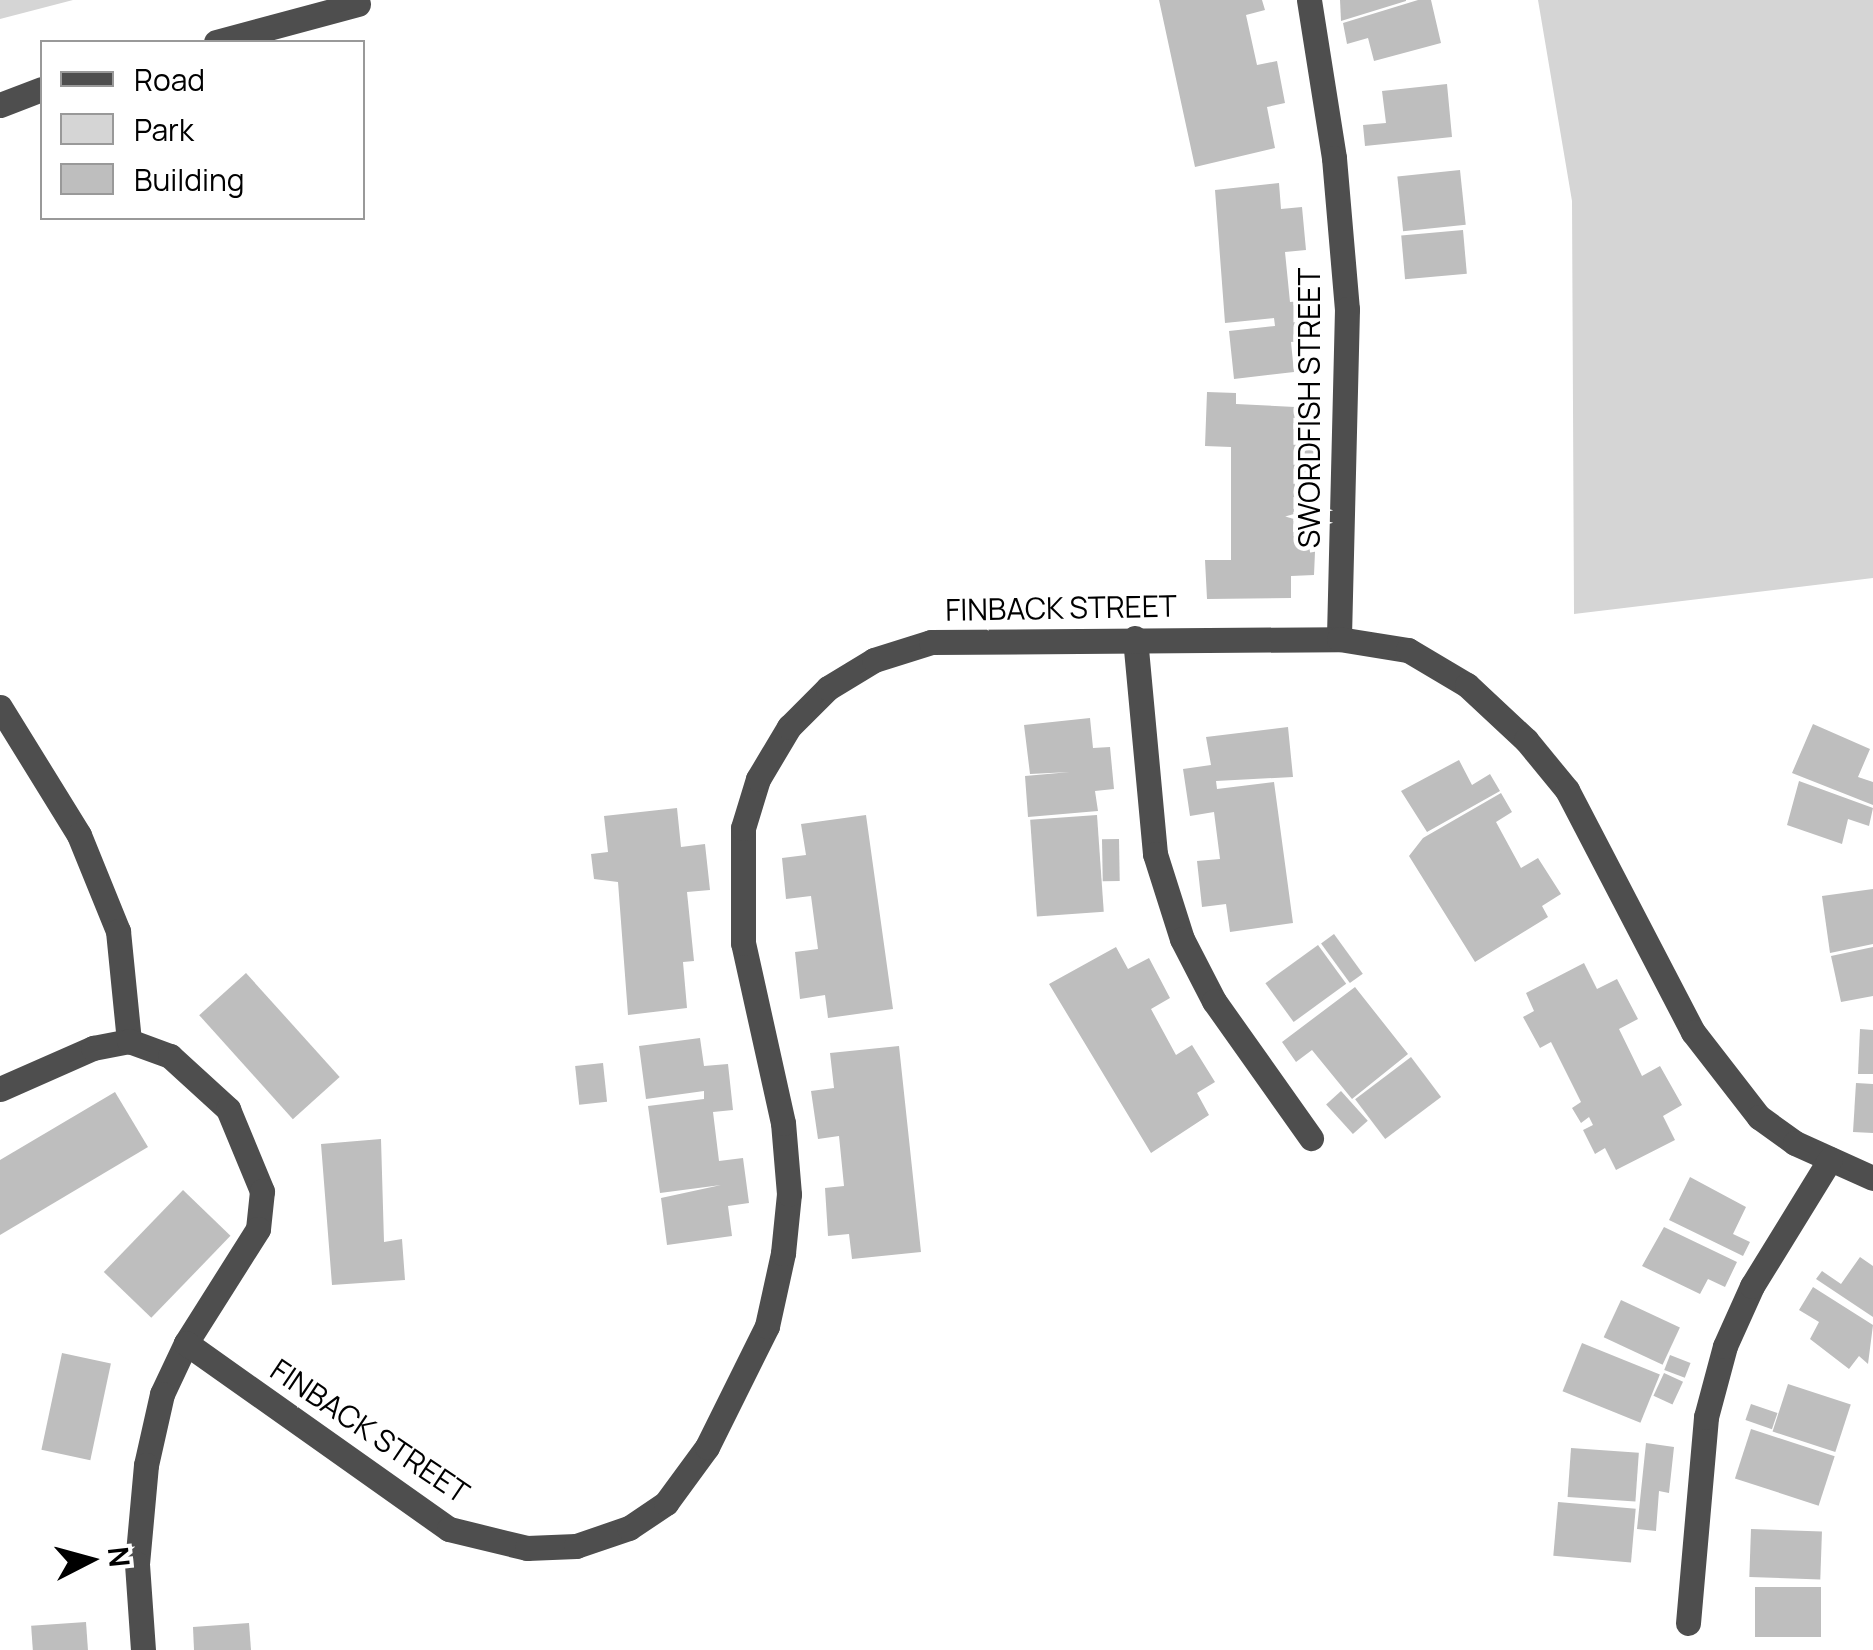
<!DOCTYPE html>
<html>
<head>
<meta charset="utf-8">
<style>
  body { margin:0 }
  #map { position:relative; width:1873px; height:1650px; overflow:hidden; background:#fff; font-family:Manrope,sans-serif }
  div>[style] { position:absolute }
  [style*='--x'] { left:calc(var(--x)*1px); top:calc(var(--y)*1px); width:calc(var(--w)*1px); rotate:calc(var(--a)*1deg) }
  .green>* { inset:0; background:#d5d5d5 }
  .building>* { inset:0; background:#bebebe; transform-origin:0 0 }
  .minor>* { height:25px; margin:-12.5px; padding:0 12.5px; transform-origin:12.5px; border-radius:12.5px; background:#4e4e4e }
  span { translate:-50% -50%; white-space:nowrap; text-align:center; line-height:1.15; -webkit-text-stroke:9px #fff; paint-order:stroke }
  .street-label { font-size:30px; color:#000 }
  .legend { position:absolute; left:40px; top:40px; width:325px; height:180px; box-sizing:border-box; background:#fff; border:2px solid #999; margin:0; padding:12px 18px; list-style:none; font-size:30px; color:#000 }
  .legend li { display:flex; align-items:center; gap:20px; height:50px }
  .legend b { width:50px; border:2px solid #999 }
  .north { position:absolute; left:40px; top:1510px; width:100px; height:100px; -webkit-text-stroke:8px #fff; paint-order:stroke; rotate:84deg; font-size:28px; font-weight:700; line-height:40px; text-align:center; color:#000 }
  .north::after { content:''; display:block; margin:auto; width:35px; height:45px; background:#000; clip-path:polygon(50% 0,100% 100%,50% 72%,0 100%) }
</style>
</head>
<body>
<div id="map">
  <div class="green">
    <div style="clip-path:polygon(0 0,73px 0,0 19px)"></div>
    <div style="clip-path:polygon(1538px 0,1873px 0,1873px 578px,1574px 614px,1572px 201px)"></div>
  </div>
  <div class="building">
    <div style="clip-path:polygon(1159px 0,1262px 0,1265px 10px,1246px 15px,1257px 65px,1277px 61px,1285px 103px,1267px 107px,1275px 148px,1195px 167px)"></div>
    <div style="clip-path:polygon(1340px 0,1406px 0,1406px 1px,1341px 21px)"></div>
    <div style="clip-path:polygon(1418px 0,1431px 0,1441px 43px,1374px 61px,1368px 38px,1347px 44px,1343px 23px)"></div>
    <div style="clip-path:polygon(1447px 84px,1452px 137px,1365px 146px,1363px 125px,1386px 123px,1382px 91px)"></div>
    <div style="left:1460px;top:170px;width:55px;height:63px;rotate:84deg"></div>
    <div style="clip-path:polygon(1279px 183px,1281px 209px,1302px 207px,1306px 250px,1285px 252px,1290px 302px,1310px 300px,1314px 340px,1291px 342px,1294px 372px,1234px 379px,1229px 331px,1275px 326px,1274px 318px,1225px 323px,1215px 190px)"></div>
    <div style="left:1463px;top:230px;width:44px;height:62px;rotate:85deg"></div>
    <div style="clip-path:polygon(1207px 392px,1236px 393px,1236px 404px,1295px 407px,1294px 437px,1315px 437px,1315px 481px,1295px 481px,1293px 532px,1316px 529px,1314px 575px,1291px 576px,1291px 598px,1207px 599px,1205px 560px,1231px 560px,1231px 447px,1205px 446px)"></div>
    <div style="clip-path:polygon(1090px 718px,1093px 748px,1110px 747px,1114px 789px,1095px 791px,1098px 811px,1028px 817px,1025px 776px,1070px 772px,1030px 774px,1024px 725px)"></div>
    <div style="clip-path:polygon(1813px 724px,1870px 749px,1858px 777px,1873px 782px,1873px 805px,1792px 773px)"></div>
    <div style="clip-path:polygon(1288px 727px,1293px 777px,1216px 781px,1217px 789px,1274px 782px,1293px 923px,1230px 932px,1226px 904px,1202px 907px,1197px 861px,1220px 859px,1214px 812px,1190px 816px,1183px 769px,1211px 765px,1206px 737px)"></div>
    <div style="clip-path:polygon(1459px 760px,1472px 785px,1490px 774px,1500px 791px,1427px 832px,1401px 791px)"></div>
    <div style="clip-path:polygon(1799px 781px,1873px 808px,1869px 826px,1848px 819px,1842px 844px,1787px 825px)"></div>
    <div style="clip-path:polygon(1501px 793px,1512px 812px,1496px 822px,1521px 868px,1538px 858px,1561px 894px,1542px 906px,1548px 917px,1475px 962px,1409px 856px,1423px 838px)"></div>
    <div style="clip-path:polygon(677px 808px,681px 847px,705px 844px,710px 890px,687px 892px,694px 961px,683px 962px,687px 1008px,628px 1015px,618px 882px,594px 879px,591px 854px,608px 852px,604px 816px)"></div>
    <div style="clip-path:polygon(866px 815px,893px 1009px,828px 1018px,825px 995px,800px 999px,795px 952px,818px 949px,811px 896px,786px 899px,782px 858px,806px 855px,801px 824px)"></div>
    <div style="left:1097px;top:815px;width:97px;height:67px;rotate:86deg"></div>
    <div style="left:1119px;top:839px;width:42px;height:17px;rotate:89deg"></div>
    <div style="clip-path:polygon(1873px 889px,1873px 944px,1830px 953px,1822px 896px)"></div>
    <div style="left:1334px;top:934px;width:49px;height:16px;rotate:54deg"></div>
    <div style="left:1318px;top:945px;width:48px;height:65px;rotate:54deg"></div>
    <div style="clip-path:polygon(1116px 947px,1128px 969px,1149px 958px,1170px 998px,1151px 1009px,1176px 1055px,1192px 1045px,1215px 1082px,1197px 1093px,1209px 1115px,1151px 1153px,1049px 984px)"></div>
    <div style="clip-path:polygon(1873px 947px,1873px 996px,1841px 1002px,1831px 956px)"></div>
    <div style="clip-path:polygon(1584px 963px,1597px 989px,1617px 979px,1638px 1019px,1619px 1029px,1642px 1076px,1660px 1066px,1682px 1105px,1663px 1116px,1675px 1140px,1616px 1170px,1605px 1148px,1595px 1154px,1583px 1130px,1593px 1125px,1589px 1117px,1581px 1123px,1572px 1108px,1581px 1102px,1551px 1042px,1540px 1048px,1523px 1017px,1534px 1011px,1526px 993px)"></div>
    <div style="left:246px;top:973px;width:140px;height:63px;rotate:48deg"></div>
    <div style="clip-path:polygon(1355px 987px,1408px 1054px,1352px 1099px,1312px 1050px,1296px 1062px,1282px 1042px)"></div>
    <div style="clip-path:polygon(1860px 1029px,1873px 1030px,1873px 1074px,1858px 1074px)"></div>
    <div style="clip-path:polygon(700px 1038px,704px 1066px,728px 1064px,733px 1110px,713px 1112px,719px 1161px,743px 1158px,749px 1203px,728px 1206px,732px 1236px,667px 1245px,661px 1198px,721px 1185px,660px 1193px,648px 1106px,704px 1099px,704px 1091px,646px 1099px,639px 1046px)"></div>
    <div style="clip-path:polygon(899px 1046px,921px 1252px,852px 1259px,849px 1234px,828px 1236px,825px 1188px,844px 1186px,839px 1136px,818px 1139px,811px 1091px,834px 1088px,830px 1053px)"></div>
    <div style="left:1411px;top:1057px;width:50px;height:70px;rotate:53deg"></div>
    <div style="left:603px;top:1063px;width:39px;height:28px;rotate:84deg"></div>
    <div style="clip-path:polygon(1856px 1083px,1873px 1084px,1873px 1133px,1853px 1132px)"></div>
    <div style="left:1341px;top:1091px;width:40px;height:20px;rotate:48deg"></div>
    <div style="clip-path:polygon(115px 1092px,148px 1147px,0 1235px,0 1160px)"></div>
    <div style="clip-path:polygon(381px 1139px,384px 1242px,402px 1239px,405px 1280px,332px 1285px,321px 1144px)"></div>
    <div style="clip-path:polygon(1690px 1177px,1746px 1207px,1733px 1234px,1750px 1242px,1743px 1256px,1669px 1220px)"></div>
    <div style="left:183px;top:1190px;width:66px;height:114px;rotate:44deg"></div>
    <div style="clip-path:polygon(1664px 1227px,1737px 1262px,1725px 1287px,1708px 1279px,1700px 1294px,1642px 1266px)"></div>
    <div style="clip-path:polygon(1860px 1257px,1873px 1266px,1873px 1317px,1816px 1279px,1822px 1271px,1841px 1284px)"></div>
    <div style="clip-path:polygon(1813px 1287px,1873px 1325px,1868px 1364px,1859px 1356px,1849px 1369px,1810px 1339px,1819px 1322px,1799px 1310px)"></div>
    <div style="left:1621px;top:1300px;width:65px;height:41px;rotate:25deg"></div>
    <div style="left:1582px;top:1343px;width:84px;height:52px;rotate:22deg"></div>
    <div style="left:62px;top:1353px;width:50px;height:99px;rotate:12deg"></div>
    <div style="left:1670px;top:1355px;width:22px;height:16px;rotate:21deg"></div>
    <div style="left:1664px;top:1373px;width:21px;height:25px;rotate:25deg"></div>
    <div style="left:1788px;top:1384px;width:66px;height:50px;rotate:18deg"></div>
    <div style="left:1751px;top:1404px;width:28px;height:17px;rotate:19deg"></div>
    <div style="left:1751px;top:1429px;width:88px;height:52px;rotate:18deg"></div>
    <div style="clip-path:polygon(1646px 1443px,1674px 1447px,1669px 1493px,1659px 1491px,1656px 1531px,1637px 1529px)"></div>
    <div style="left:1571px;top:1448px;width:68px;height:49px;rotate:4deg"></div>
    <div style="left:1558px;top:1502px;width:78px;height:54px;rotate:5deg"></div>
    <div style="left:1751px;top:1529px;width:71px;height:48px;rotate:2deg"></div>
    <div style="left:1755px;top:1587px;width:66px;height:50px"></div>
    <div style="left:86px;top:1622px;width:28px;height:55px;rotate:86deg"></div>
    <div style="clip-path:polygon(249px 1623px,251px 1650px,194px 1650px,193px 1627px)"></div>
  </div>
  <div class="minor">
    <div style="--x:1309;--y:0;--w:160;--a:81"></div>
    <div style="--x:1334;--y:158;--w:152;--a:85.1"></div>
    <div style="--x:1347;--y:309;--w:330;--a:91.4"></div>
    <div style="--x:216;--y:42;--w:147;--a:-15"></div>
    <div style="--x:0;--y:105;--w:45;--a:-20.9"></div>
    <div style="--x:1135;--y:638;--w:217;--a:84.7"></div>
    <div style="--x:1155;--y:854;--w:89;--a:72.4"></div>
    <div style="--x:1182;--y:939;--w:70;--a:62.7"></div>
    <div style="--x:1214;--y:1001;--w:168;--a:54.7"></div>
    <div style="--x:0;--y:707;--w:150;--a:58.3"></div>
    <div style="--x:79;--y:835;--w:104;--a:67.9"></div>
    <div style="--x:118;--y:931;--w:111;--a:84.3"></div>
    <div style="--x:0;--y:1089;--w:102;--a:-23.8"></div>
    <div style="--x:93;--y:1048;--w:37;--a:-11"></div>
    <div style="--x:129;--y:1041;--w:44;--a:20.1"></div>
    <div style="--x:170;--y:1056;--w:79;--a:42.4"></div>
    <div style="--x:228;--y:1109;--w:89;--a:67.5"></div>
    <div style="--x:262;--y:1191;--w:38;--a:96"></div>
    <div style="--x:258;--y:1229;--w:135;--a:122.3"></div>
    <div style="--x:186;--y:1343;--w:56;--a:115.2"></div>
    <div style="--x:162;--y:1394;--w:73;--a:102.7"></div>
    <div style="--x:146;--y:1465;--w:99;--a:95.2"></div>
    <div style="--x:137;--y:1564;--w:86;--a:86"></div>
    <div style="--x:186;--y:1343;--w:322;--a:35.3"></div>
    <div style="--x:449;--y:1529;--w:80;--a:13.7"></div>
    <div style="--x:527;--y:1548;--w:49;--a:-2.3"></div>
    <div style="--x:576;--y:1546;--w:56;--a:-18.8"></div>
    <div style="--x:629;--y:1528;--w:45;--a:-34"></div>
    <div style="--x:666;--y:1503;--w:69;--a:-53.8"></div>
    <div style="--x:707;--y:1447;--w:135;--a:-63.6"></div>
    <div style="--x:767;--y:1326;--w:75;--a:-77.6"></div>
    <div style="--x:783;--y:1253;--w:59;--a:-84.2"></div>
    <div style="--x:789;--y:1194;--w:71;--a:-94.8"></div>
    <div style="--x:783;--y:1123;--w:184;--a:-102.5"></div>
    <div style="--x:743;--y:943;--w:115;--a:-90"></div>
    <div style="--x:743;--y:828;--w:51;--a:-73"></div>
    <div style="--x:758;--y:779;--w:61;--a:-59.2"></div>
    <div style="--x:789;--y:727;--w:55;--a:-45"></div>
    <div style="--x:828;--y:688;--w:54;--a:-31.3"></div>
    <div style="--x:874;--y:660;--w:60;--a:-17.5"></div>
    <div style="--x:931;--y:642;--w:408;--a:-0.4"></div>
    <div style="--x:1339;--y:639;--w:70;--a:9.1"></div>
    <div style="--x:1408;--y:650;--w:69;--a:30.7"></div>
    <div style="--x:1467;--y:685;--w:81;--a:43"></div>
    <div style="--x:1526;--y:740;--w:65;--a:50.6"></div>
    <div style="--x:1567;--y:790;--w:273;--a:62.5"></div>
    <div style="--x:1693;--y:1032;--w:108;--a:52.2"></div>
    <div style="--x:1759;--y:1117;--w:44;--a:35.8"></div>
    <div style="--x:1795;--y:1143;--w:85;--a:24.2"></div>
    <div style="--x:1688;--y:1623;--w:207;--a:-85"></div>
    <div style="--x:1706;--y:1417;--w:73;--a:-75"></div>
    <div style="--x:1725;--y:1346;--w:66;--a:-65.8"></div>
    <div style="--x:1752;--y:1286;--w:149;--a:-58.4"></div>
  </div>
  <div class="street-label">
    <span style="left:1309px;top:408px;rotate:-90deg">SWORDFISH STREET</span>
    <span style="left:1061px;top:608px;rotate:-1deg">FINBACK STREET</span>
    <span style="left:370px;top:1431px;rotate:34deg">FINBACK STREET</span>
  </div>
  <ul class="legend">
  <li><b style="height:12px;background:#4e4e4e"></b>Road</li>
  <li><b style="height:28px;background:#d5d5d5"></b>Park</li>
  <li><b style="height:28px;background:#bebebe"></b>Building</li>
  </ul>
  <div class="north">N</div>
</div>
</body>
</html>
